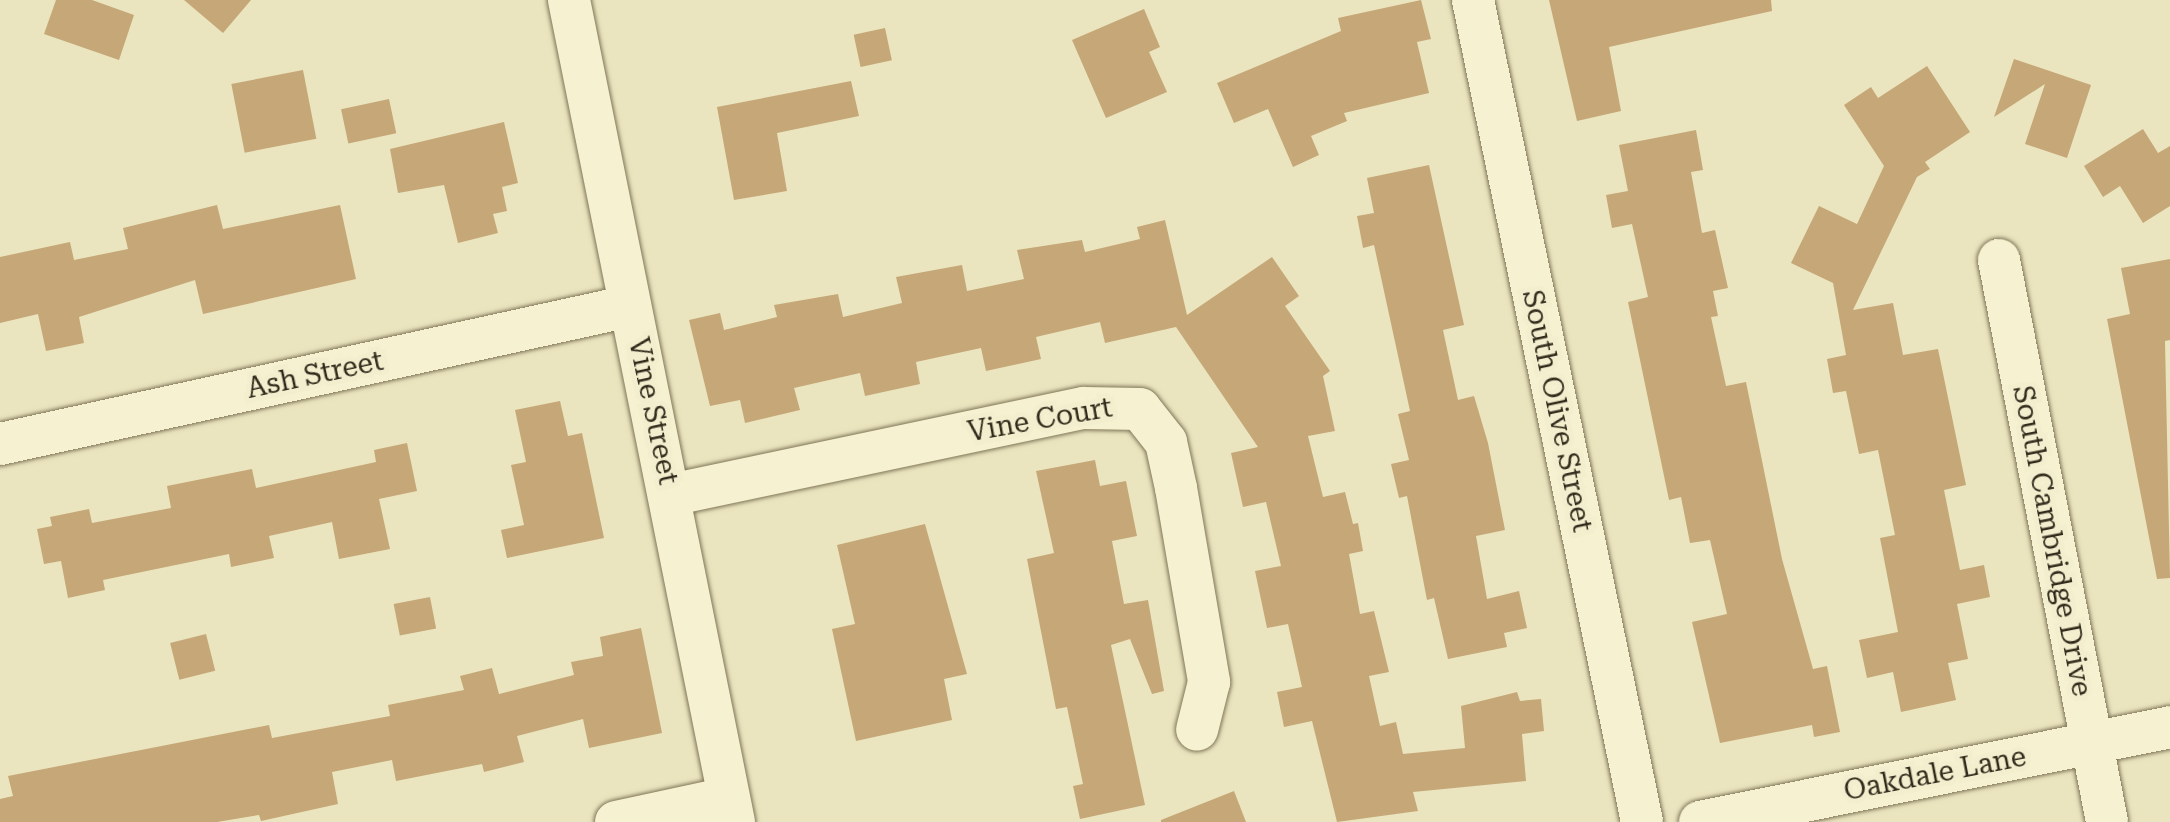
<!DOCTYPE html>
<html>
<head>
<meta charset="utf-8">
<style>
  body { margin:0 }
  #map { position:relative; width:2170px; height:822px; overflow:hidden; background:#eae5bf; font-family:"Roboto Serif",serif }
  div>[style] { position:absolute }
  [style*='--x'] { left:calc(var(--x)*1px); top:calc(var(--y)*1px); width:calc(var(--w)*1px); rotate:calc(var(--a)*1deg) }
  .building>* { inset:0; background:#c6a777; transform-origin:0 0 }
  .roads { filter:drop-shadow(0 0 2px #817659) drop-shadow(0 0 2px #817659) }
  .minor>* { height:42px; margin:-21px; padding:0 21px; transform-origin:21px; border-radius:21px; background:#f6f2d1 }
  span { translate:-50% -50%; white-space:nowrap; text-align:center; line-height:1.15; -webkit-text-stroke:10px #f2eece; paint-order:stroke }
  .street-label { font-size:28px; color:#322b1c }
</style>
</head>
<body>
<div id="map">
  <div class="building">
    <div style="clip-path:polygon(56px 0,92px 0,134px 15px,119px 60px,44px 34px)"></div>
    <div style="clip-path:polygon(184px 0,251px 0,223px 33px)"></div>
    <div style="clip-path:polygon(1421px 0,1431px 39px,1417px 42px,1429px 93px,1344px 113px,1347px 121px,1311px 136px,1319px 155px,1293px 167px,1268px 109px,1234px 123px,1217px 83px,1341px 31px,1338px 18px)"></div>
    <div style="clip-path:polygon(1549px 0,1771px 0,1772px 11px,1609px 47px,1621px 111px,1577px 121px)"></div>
    <div style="clip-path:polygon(1144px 9px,1160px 47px,1149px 52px,1167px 92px,1106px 118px,1072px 40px)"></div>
    <div style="left:885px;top:28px;width:33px;height:32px;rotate:78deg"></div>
    <div style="clip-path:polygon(2014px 59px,2091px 85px,2067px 158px,2025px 144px,2045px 84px,1994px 117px)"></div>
    <div style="clip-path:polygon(1927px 66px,1970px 132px,1925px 162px,1930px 169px,1917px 177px,1853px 310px,1893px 303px,1903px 355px,1938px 349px,1966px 485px,1944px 490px,1960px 570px,1984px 565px,1990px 597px,1957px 604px,1968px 659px,1948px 663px,1956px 700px,1901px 712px,1893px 672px,1867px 678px,1859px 640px,1898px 632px,1880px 538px,1895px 535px,1878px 450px,1859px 454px,1846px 391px,1833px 393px,1827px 359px,1846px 355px,1833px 283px,1791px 263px,1819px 206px,1857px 224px,1884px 166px,1844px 105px,1871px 87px,1878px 98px)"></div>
    <div style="left:303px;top:70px;width:70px;height:73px;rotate:79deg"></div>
    <div style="clip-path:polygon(851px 81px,859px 116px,777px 133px,787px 191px,734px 200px,717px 107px)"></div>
    <div style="left:389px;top:99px;width:35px;height:49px;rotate:78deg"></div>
    <div style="clip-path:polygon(504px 122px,518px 183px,502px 187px,507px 211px,493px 214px,498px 233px,458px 243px,444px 185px,398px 193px,390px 149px)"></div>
    <div style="clip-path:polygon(2143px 129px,2158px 153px,2170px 146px,2170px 206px,2143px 223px,2120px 186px,2103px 197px,2084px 166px)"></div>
    <div style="clip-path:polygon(1696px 130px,1703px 170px,1691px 172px,1702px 233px,1715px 230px,1728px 288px,1713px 291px,1718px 316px,1711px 317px,1726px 386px,1746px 382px,1782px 559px,1813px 669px,1827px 666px,1840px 732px,1814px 737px,1812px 725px,1720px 743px,1692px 622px,1727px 614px,1710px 540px,1690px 543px,1681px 497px,1669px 500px,1628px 302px,1648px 297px,1632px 224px,1612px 228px,1606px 195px,1628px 191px,1619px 145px)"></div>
    <div style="clip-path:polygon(1429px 165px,1464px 325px,1443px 330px,1458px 400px,1474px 396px,1488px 443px,1505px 530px,1476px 536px,1487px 599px,1519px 591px,1527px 628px,1504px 633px,1507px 647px,1448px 659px,1434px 598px,1427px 600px,1407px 496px,1399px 498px,1391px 464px,1409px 460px,1398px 414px,1410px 411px,1374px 245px,1363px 248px,1357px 216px,1374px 213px,1367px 178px)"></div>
    <div style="clip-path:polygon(217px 205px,223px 229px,340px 205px,356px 279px,203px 314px,195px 280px,79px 317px,84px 343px,46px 351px,38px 314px,0 323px,0 257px,70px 242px,74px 260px,128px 249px,123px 228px)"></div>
    <div style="clip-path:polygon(1165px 220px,1187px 315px,1272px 257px,1299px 296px,1285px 306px,1330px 371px,1323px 376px,1335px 431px,1308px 436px,1323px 497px,1345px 492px,1353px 524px,1358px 523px,1363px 551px,1349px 554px,1360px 614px,1374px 611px,1389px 672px,1369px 676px,1380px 726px,1396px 722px,1403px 754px,1465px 748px,1461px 706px,1517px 692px,1520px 701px,1541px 699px,1544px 731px,1522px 734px,1526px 781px,1413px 792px,1418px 811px,1337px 822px,1312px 721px,1284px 727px,1277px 692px,1302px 687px,1288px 624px,1267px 628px,1255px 571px,1281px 566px,1266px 502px,1243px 507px,1231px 453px,1258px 447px,1176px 327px,1105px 343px,1100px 322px,1036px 337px,1041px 359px,986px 371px,981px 348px,916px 362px,920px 384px,865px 396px,860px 373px,794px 388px,800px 410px,745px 423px,740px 400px,710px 406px,689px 320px,720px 313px,724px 330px,777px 317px,774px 305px,838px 294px,843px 317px,902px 303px,896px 277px,962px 265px,967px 291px,1024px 279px,1017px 250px,1082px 240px,1085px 252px,1140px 239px,1137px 227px)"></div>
    <div style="clip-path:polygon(2170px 259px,2170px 340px,2165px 341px,2170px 578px,2157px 579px,2107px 319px,2130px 314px,2121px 268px)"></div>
    <div style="clip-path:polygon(560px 401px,568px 436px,582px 433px,604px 538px,507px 558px,501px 530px,524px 525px,511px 465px,526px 462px,515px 410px)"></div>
    <div style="clip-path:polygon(407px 443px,417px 491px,379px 499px,390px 549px,339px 559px,332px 522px,269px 536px,274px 558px,231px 567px,229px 554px,103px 580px,105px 590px,68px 598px,61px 561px,44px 564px,37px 529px,52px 526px,50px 517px,89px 509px,92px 523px,171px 508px,167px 486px,252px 469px,256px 488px,376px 462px,374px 450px)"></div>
    <div style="clip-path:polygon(1095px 460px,1100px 486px,1126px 481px,1137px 536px,1112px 541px,1124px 604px,1148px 600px,1164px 691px,1152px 694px,1130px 639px,1111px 645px,1145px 805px,1080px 819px,1073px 786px,1083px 784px,1067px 707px,1056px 709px,1027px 559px,1054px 553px,1036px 471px)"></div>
    <div style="clip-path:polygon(925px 524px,967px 674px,944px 679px,952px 720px,856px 741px,832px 629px,855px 624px,837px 545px)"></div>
    <div style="left:430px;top:597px;width:32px;height:37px;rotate:79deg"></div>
    <div style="clip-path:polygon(641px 628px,662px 733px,589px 748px,583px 719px,517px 736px,524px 762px,484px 772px,482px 764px,396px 781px,392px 760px,332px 772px,338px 804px,261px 821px,259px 815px,217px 822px,0 822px,0 799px,13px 796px,8px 776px,269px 725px,272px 738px,390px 716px,388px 705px,464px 690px,460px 676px,492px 668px,499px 694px,574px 675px,571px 662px,603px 656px,600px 637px)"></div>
    <div style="left:206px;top:634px;width:38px;height:37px;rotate:76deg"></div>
    <div style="clip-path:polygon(1234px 791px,1246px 822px,1161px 822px,1161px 820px)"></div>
  </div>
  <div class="roads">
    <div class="minor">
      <div style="--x:569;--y:0;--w:838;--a:78.65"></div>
      <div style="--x:1473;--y:0;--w:839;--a:78.38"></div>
      <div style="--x:1999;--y:260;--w:572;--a:79.12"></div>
      <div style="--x:0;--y:444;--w:645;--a:-12.36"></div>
      <div style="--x:670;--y:495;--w:423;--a:-11.9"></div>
      <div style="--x:1084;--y:408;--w:56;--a:1"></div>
      <div style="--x:1140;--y:409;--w:42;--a:51.8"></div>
      <div style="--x:1166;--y:442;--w:47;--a:77.7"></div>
      <div style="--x:1176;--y:488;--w:197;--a:80.3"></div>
      <div style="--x:1209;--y:682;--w:49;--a:104"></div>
      <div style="--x:616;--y:822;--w:115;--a:-12.1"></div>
      <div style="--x:1700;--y:822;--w:480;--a:-11.4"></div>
    </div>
  </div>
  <div class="street-label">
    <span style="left:315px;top:375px;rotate:-12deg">Ash Street</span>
    <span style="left:653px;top:411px;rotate:78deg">Vine Street</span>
    <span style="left:1557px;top:411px;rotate:78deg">South Olive Street</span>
    <span style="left:1040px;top:420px;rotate:-10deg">Vine Court</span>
    <span style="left:2052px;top:541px;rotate:79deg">South Cambridge Drive</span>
    <span style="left:1935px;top:774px;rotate:-11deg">Oakdale Lane</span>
  </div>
</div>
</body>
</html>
